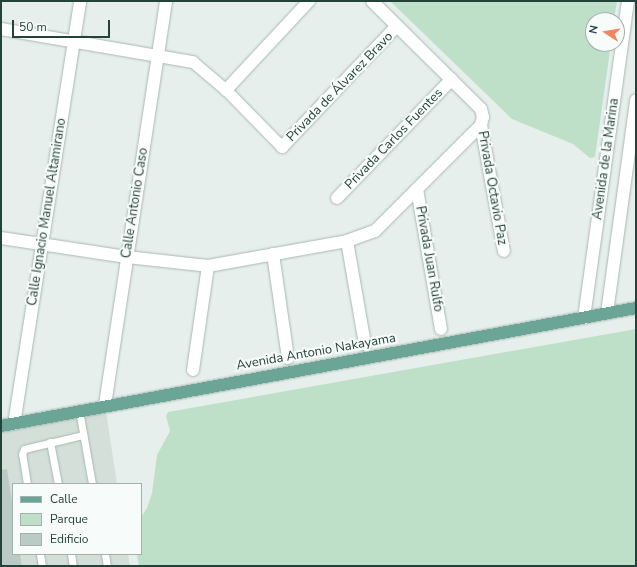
<!DOCTYPE html>
<html>
<head>
<meta charset="utf-8">
<style>
  body { margin:0 }
  #map { position:relative; width:637px; height:567px; overflow:hidden; background:#e6efeb; font-family:"Nunito Sans",sans-serif }
  div>[style] { position:absolute }
  [style*='--x'] { left:calc(var(--x)*1px); top:calc(var(--y)*1px); width:calc(var(--w)*1px); rotate:calc(var(--a)*1deg) }
  .built>* { inset:0; background:#d4dfda }
  .green>* { inset:0; background:#bfe0c8 }
  .building>* { inset:0; background:#bbcac4 }
  .roads { filter:drop-shadow(0 0 1px #a8b8b2) drop-shadow(0 0 1px #a8b8b2) }
  .service>* { height:7px; margin:-3.5px; padding:0 3.5px; transform-origin:3.5px; border-radius:3.5px; background:#fff }
  .pedestrian>* { height:11px; margin:-5.5px; padding:0 5.5px; transform-origin:5.5px; border-radius:5.5px; background:#fff }
  .minor>* { height:12px; margin:-6px; padding:0 6px; transform-origin:6px; border-radius:6px; background:#fff }
  .tertiary>* { height:12px; margin:-6px; padding:0 6px; transform-origin:6px; border-radius:6px; background:#fff }
  .primary>* { height:12px; margin:-6px; padding:0 6px; transform-origin:6px; border-radius:6px; background:#6aa596 }
  span { translate:-50% -50%; white-space:nowrap; text-align:center; line-height:1.15; -webkit-text-stroke:4px #f7fbf9; paint-order:stroke }
  .street-label { font-size:13px; color:#24423a }
  .frame { position:absolute; inset:0; border:2px solid #24423a; pointer-events:none }
  .legend { position:absolute; left:12px; top:483px; width:130px; height:72px; box-sizing:border-box; background:#f7fbf9; border:1px solid #a3b1ad; margin:0; padding:5px 7px; list-style:none; font-size:12px; color:#24423a }
  .legend li { display:flex; align-items:center; gap:8px; height:20px }
  .legend b { width:20px; border:1px solid #a3b1ad }
  .north { position:absolute; left:585px; top:12px; width:40px; height:40px; box-sizing:border-box; background:#f7fbf9; border:1px solid #a3b1ad; border-radius:50%; rotate:282deg; font-size:11px; font-weight:700; line-height:16px; text-align:center; color:#24423a }
  .north::after { content:''; display:block; margin:auto; width:14px; height:18px; background:#f4845f; clip-path:polygon(50% 0,100% 100%,50% 72%,0 100%) }
  .scale { position:absolute; left:12px; top:20px; width:98px; height:18px; box-sizing:border-box; border:2px solid #24423a; border-top:0; padding-left:5px; font-size:12px; line-height:14px; white-space:nowrap; color:#24423a; -webkit-text-stroke:3px #f7fbf9; paint-order:stroke }
</style>
</head>
<body>
<div id="map">
  <div class="built">
    <div style="clip-path:polygon(105px 405px,117px 484px,13px 484px,13px 554px,128px 554px,130px 566px,1px 566px,1px 424px)"></div>
  </div>
  <div class="green">
    <div style="clip-path:polygon(390px 1px,617px 1px,614px 20px,593px 20px,593px 44px,611px 44px,595px 157px,590px 158px,573px 144px,512px 119px)"></div>
    <div style="clip-path:polygon(636px 329px,636px 566px,139px 566px,137px 555px,141px 554px,141px 517px,147px 508px,152px 493px,157px 455px,170px 431px,166px 416px,168px 412px)"></div>
  </div>
  <div class="building">
    <div style="clip-path:polygon(7px 469px,13px 508px,13px 554px,20px 554px,22px 566px,1px 566px,1px 470px)"></div>
  </div>
  <div class="roads">
    <div class="service">
      <div style="--x:79;--y:410;--w:75;--a:80"></div>
      <div style="--x:50;--y:442;--w:43;--a:79.2"></div>
      <div style="--x:27;--y:484;--w:30;--a:-99"></div>
      <div style="--x:22;--y:454;--w:5;--a:-68"></div>
      <div style="--x:24;--y:449;--w:61;--a:-13.3"></div>
      <div style="--x:40;--y:554;--w:12;--a:81"></div>
      <div style="--x:71;--y:554;--w:12;--a:81"></div>
      <div style="--x:105;--y:554;--w:12;--a:81"></div>
    </div>
    <div class="pedestrian">
      <div style="--x:193;--y:62;--w:43;--a:40.3"></div>
      <div style="--x:226;--y:90;--w:80;--a:45.5"></div>
    </div>
    <div class="minor">
      <div style="--x:1;--y:29;--w:195;--a:9.8"></div>
      <div style="--x:226;--y:90;--w:122;--a:-47"></div>
      <div style="--x:481;--y:125;--w:128;--a:79.7"></div>
      <div style="--x:282;--y:147;--w:167;--a:-46.5"></div>
      <div style="--x:417;--y:189;--w:142;--a:80.3"></div>
      <div style="--x:337;--y:198;--w:165;--a:-46"></div>
      <div style="--x:1;--y:238;--w:127;--a:8.6"></div>
      <div style="--x:127;--y:257;--w:81;--a:6.3"></div>
      <div style="--x:208;--y:266;--w:141;--a:-10.2"></div>
      <div style="--x:347;--y:241;--w:30;--a:-20"></div>
      <div style="--x:375;--y:231;--w:150;--a:-45"></div>
      <div style="--x:481;--y:125;--w:8;--a:-76"></div>
      <div style="--x:483;--y:117;--w:8;--a:-104"></div>
      <div style="--x:481;--y:109;--w:153;--a:-135.3"></div>
      <div style="--x:347;--y:241;--w:105;--a:80.1"></div>
      <div style="--x:273;--y:254;--w:105;--a:81.8"></div>
      <div style="--x:607;--y:313;--w:215;--a:-82.2"></div>
      <div style="--x:584;--y:318;--w:320;--a:-82.1"></div>
      <div style="--x:193;--y:370;--w:105;--a:-81.8"></div>
      <div style="--x:14;--y:424;--w:428;--a:-81.1"></div>
    </div>
    <div class="tertiary">
      <div style="--x:105;--y:405;--w:409;--a:-81.4"></div>
    </div>
    <div class="primary">
      <div style="--x:1;--y:426;--w:646;--a:-10.53"></div>
    </div>
  </div>
  <div class="street-label">
    <span style="left:340px;top:87px;rotate:-46deg">Privada de Álvarez Bravo</span>
    <span style="left:394px;top:139px;rotate:-46deg">Privada Carlos Fuentes</span>
    <span style="left:606px;top:159px;rotate:-82deg">Avenida de la Marina</span>
    <span style="left:492px;top:188px;rotate:80deg">Privada Octavio Paz</span>
    <span style="left:135px;top:203px;rotate:-81deg">Calle Antonio Caso</span>
    <span style="left:47px;top:212px;rotate:-81deg">Calle Ignacio Manuel Altamirano</span>
    <span style="left:429px;top:259px;rotate:80deg">Privada Juan Rulfo</span>
    <span style="left:316px;top:352px;rotate:-10deg">Avenida Antonio Nakayama</span>
  </div>
  <div class="frame"></div>
  <ul class="legend">
  <li><b style="height:5px;background:#6aa596"></b>Calle</li>
  <li><b style="height:11px;background:#bfe0c8"></b>Parque</li>
  <li><b style="height:11px;background:#bbcac4"></b>Edificio</li>
  </ul>
  <div class="north">N</div>
  <div class="scale">50 m</div>
</div>
</body>
</html>
